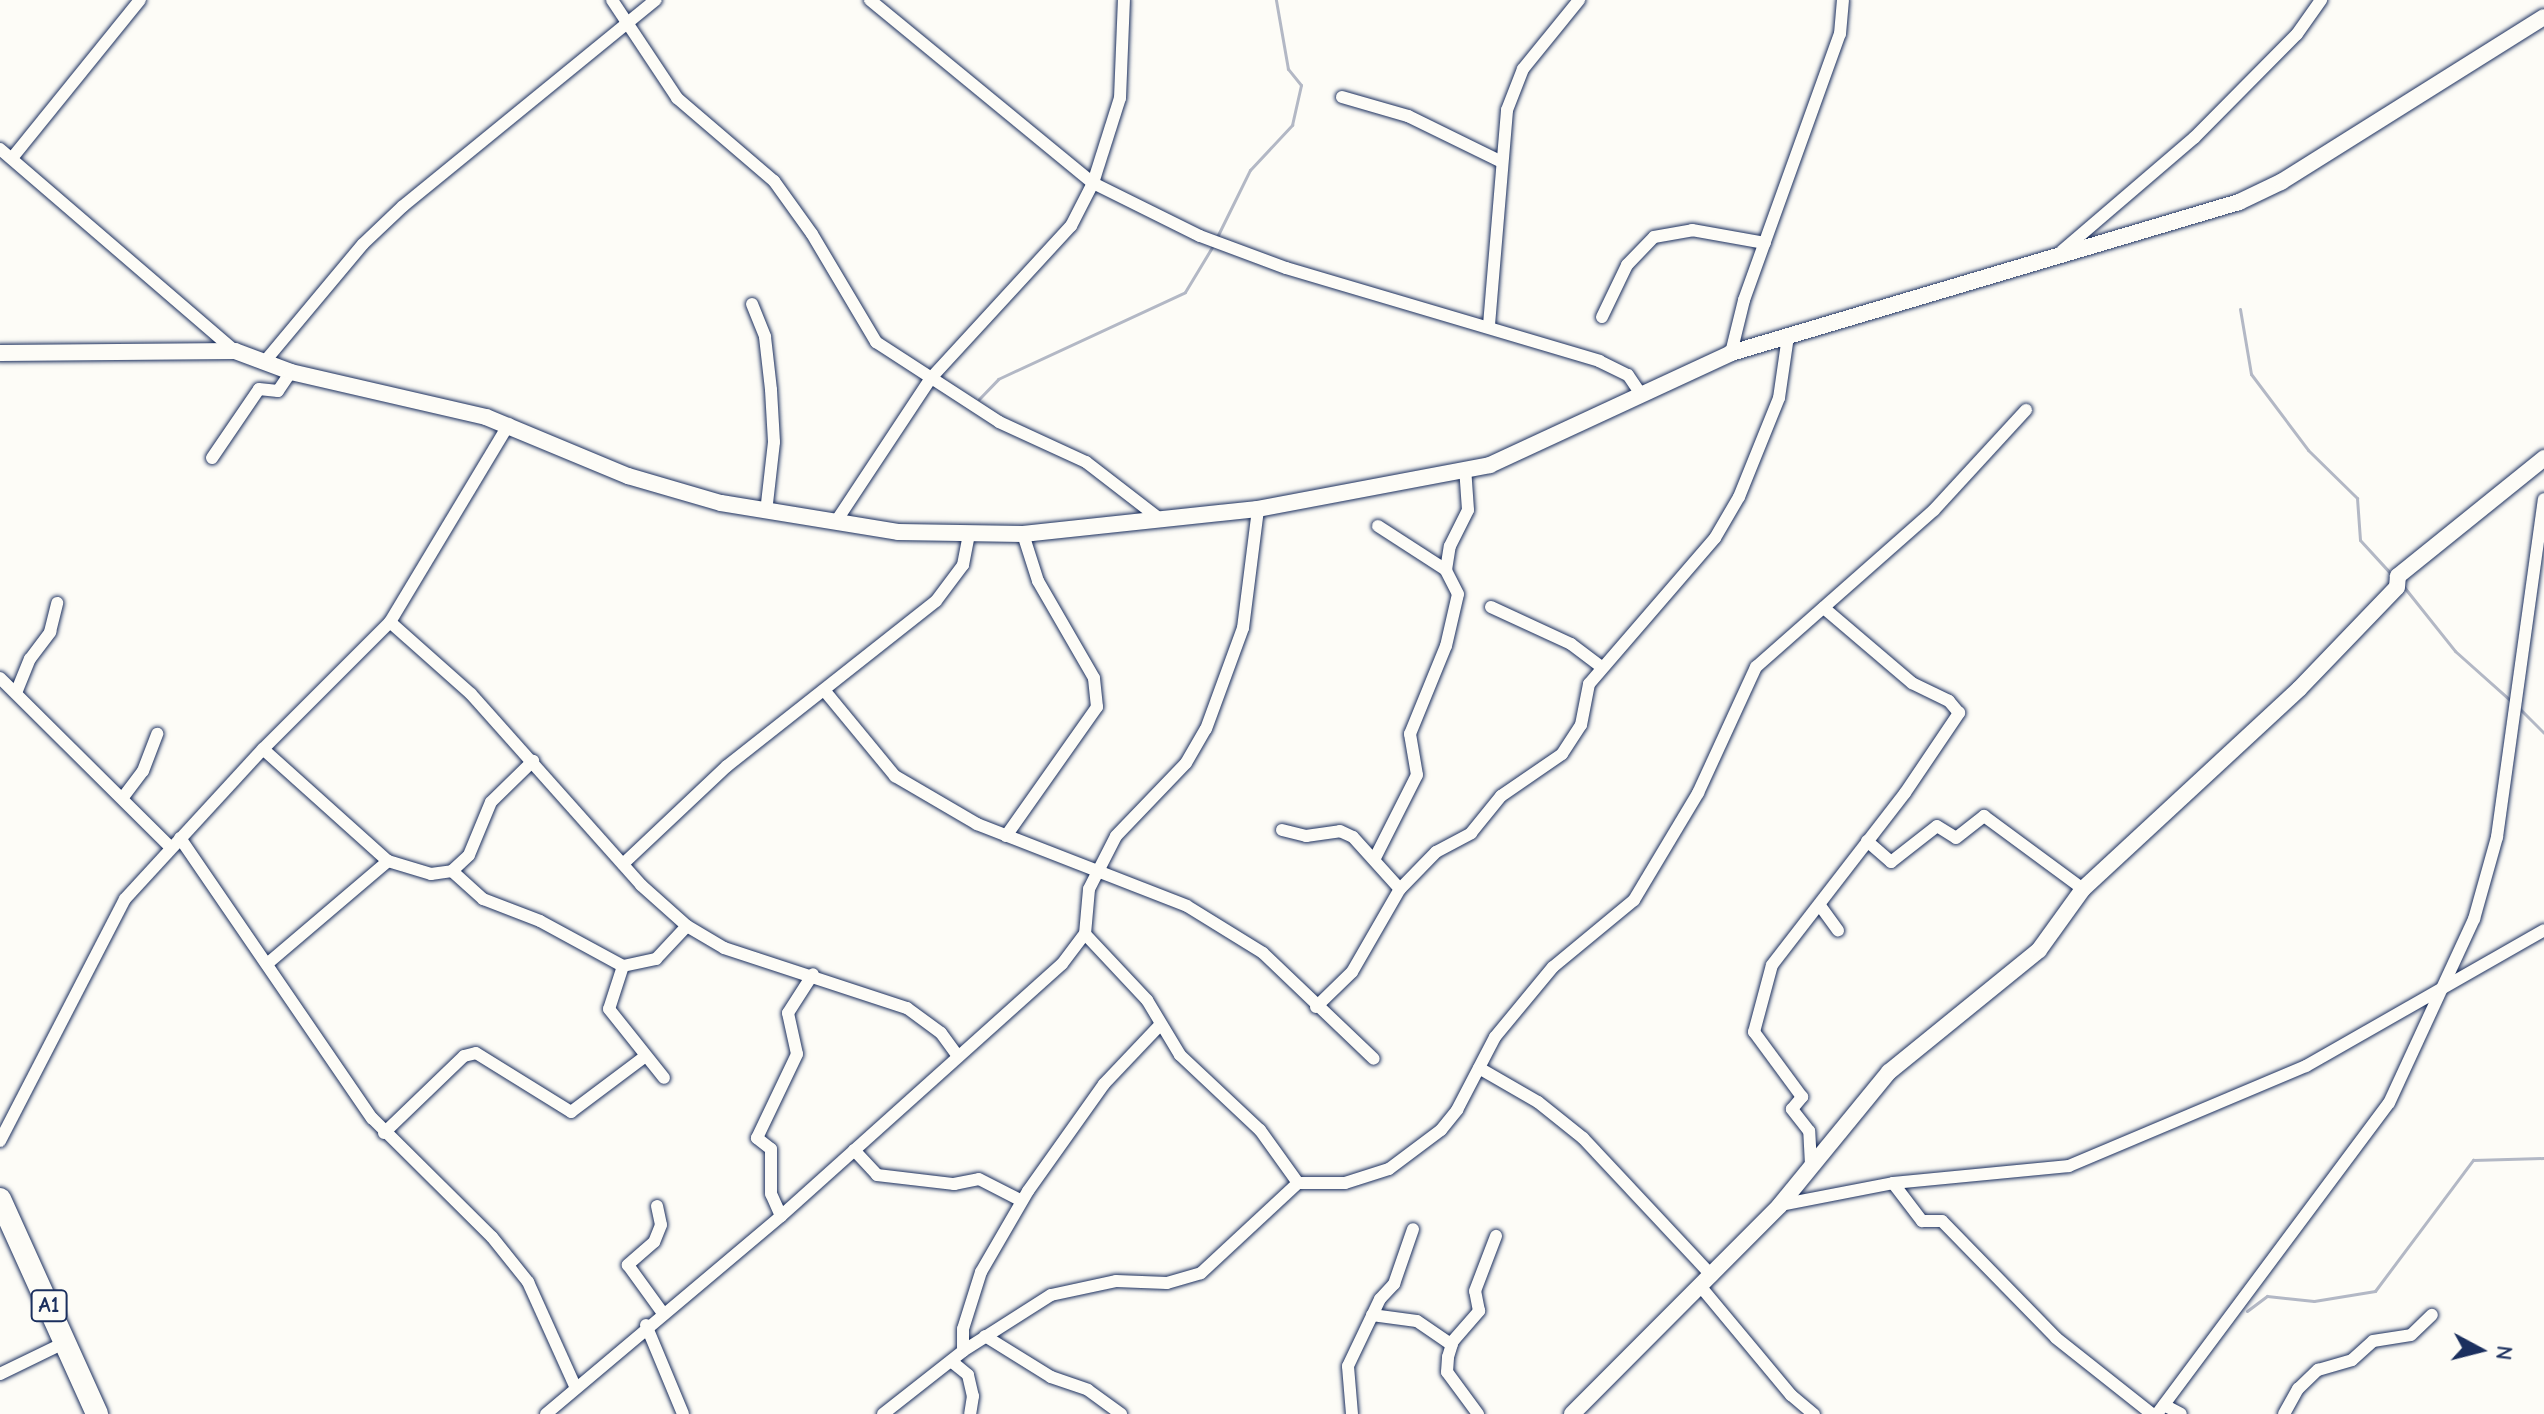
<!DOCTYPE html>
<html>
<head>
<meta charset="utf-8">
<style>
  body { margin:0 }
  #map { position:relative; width:2544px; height:1414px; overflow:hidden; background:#fdfcf7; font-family:"Comic Neue",sans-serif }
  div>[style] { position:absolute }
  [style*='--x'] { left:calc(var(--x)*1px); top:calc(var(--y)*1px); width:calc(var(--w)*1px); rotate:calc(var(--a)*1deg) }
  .stream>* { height:3px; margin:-1.5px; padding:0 1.5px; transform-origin:1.5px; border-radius:1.5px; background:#b3b8c5 }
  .roads { filter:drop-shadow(0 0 2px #1b2f5e) drop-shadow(0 0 2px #1b2f5e) }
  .minor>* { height:12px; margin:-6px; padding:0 6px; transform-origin:6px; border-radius:6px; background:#fdfcf7 }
  .tertiary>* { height:16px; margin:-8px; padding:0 8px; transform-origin:8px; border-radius:8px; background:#fdfcf7 }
  .trunk>* { height:22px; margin:-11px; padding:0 11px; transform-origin:11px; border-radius:11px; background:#fdfcf7 }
  span { translate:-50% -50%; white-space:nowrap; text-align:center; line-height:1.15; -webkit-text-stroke:7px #fdfcf7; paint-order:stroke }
  .shield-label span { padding:2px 6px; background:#fdfcf7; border:2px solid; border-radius:6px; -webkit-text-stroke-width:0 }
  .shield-label { font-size:22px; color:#1b2f5e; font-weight:700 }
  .north { position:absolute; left:2440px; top:1310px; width:80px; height:80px; -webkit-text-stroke:6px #fdfcf7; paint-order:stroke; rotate:97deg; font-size:22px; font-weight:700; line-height:32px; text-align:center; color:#1b2f5e }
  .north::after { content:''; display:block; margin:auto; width:28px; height:36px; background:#1b2f5e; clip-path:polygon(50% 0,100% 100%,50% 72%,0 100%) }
</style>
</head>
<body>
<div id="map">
  <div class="stream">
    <div style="--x:1217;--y:237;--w:75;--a:-63.8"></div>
    <div style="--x:1250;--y:170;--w:62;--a:-47"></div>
    <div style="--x:1292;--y:125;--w:41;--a:-77.3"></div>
    <div style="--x:1301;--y:85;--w:21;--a:-129"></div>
    <div style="--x:1288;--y:69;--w:70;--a:-99.9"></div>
    <div style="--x:2240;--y:309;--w:66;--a:80.4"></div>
    <div style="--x:2251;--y:374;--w:95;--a:53.1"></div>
    <div style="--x:2308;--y:450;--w:69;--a:44.4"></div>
    <div style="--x:2357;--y:498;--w:42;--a:85.9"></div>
    <div style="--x:2360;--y:540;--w:49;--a:47.5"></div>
    <div style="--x:979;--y:399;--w:28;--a:-46"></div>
    <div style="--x:998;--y:379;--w:206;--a:-24.9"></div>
    <div style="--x:1185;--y:292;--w:56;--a:-58.9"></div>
    <div style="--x:2404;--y:587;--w:82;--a:51.4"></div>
    <div style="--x:2455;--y:651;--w:75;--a:41.8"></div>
    <div style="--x:2519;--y:708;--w:35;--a:45"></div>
    <div style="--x:2247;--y:1311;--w:25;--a:-37"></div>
    <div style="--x:2267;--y:1296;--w:47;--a:6.1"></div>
    <div style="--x:2314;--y:1301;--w:62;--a:-9.3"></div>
    <div style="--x:2375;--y:1291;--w:164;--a:-53.2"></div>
    <div style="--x:2473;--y:1160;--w:71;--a:-1.6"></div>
  </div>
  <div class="roads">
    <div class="minor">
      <div style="--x:612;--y:0;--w:118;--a:56.4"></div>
      <div style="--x:677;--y:98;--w:128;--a:40.6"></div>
      <div style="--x:774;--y:181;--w:65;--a:54.4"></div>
      <div style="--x:812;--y:234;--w:126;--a:59.3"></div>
      <div style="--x:876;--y:342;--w:147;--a:33"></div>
      <div style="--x:999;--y:422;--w:96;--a:24.7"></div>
      <div style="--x:1086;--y:462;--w:95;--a:37.7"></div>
      <div style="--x:870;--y:0;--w:288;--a:39.4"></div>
      <div style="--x:1093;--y:183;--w:119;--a:26.4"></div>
      <div style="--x:1200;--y:236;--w:92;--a:20.4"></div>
      <div style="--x:1286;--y:268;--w:327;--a:16.5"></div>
      <div style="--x:1599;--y:361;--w:32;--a:26"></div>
      <div style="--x:1628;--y:375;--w:22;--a:56"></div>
      <div style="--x:1342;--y:97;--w:69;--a:16.1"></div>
      <div style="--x:1408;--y:116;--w:102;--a:26.1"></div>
      <div style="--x:0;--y:149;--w:310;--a:40.7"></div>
      <div style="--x:12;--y:158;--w:203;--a:-51"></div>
      <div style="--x:2062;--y:251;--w:174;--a:-40.6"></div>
      <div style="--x:2194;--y:138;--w:146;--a:-45.3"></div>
      <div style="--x:2297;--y:34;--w:42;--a:-54.8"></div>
      <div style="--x:752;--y:304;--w:35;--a:68"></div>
      <div style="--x:765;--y:337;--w:53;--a:83.5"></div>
      <div style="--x:771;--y:390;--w:52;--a:86.7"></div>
      <div style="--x:774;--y:442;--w:70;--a:96.5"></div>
      <div style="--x:1602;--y:317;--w:58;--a:-64.3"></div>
      <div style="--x:1627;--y:265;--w:39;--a:-46"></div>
      <div style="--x:1654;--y:237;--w:39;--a:-10"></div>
      <div style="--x:1692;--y:230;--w:74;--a:10.1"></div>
      <div style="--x:1489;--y:325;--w:216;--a:-85.2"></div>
      <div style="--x:1507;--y:110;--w:44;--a:-68.7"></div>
      <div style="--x:1523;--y:69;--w:89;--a:-50.9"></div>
      <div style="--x:1731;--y:353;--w:55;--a:-76.2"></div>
      <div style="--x:1744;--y:300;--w:283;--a:-70.2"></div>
      <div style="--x:1840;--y:34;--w:34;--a:-85"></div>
      <div style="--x:266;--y:360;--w:151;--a:-50.1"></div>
      <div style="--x:363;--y:244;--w:55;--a:-43.5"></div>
      <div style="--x:403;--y:206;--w:326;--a:-39.2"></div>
      <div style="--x:212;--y:458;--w:83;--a:-55.7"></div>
      <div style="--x:259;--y:389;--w:19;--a:6"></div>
      <div style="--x:278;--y:391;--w:23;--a:-56"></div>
      <div style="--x:835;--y:523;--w:174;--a:-56.5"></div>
      <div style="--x:931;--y:378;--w:207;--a:-47.4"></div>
      <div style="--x:1071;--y:226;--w:48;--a:-62.9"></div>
      <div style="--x:1093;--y:183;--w:89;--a:-72.4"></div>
      <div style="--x:1120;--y:98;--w:98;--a:-87.7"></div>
      <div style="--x:1378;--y:526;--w:81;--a:32.9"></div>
      <div style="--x:1491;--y:607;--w:88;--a:24.8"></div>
      <div style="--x:1571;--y:644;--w:39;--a:37"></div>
      <div style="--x:390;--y:622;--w:108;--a:41.6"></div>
      <div style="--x:471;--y:694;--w:256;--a:48.3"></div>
      <div style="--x:641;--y:885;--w:62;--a:41.7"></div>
      <div style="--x:687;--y:926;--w:43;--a:30.7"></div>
      <div style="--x:724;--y:948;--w:193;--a:18.2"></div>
      <div style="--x:907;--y:1008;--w:42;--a:36.3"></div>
      <div style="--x:941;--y:1033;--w:27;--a:54"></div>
      <div style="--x:0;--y:678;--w:241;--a:44.8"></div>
      <div style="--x:824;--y:690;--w:112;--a:50.5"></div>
      <div style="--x:895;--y:776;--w:95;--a:30.3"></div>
      <div style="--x:977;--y:824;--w:225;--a:21.3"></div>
      <div style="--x:1187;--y:906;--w:89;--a:31.7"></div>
      <div style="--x:1263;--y:953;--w:153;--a:43.7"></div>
      <div style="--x:16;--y:693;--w:37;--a:-68"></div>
      <div style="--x:30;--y:659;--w:34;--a:-53"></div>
      <div style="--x:50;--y:632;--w:30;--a:-76"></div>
      <div style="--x:263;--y:749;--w:168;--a:41.9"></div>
      <div style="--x:388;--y:861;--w:45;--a:16.8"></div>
      <div style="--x:431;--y:874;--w:21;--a:-8"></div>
      <div style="--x:452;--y:871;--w:23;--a:-43"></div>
      <div style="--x:469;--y:855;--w:57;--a:-67.5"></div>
      <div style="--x:491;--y:802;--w:59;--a:-44.3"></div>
      <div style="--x:124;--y:796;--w:31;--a:-53"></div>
      <div style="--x:143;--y:771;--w:40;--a:-69"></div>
      <div style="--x:1282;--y:830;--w:25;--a:14"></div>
      <div style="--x:1306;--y:836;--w:34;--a:-8"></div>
      <div style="--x:1340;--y:831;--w:14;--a:25"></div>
      <div style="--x:1353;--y:837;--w:70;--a:47.9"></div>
      <div style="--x:1006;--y:836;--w:158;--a:-54.8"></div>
      <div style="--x:1097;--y:707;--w:29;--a:-96"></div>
      <div style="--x:1094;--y:678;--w:112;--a:-120"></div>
      <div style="--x:1038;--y:581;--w:49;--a:-107.7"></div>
      <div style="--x:180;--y:838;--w:340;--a:55.6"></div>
      <div style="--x:372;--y:1118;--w:169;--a:44.8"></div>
      <div style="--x:492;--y:1237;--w:58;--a:51.3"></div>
      <div style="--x:528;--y:1282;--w:114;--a:65.7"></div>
      <div style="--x:1867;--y:841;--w:32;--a:41"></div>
      <div style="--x:1891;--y:862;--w:58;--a:-38"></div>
      <div style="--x:1937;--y:826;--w:22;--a:32"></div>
      <div style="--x:1956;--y:838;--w:36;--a:-38"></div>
      <div style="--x:1984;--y:816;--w:123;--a:36.4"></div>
      <div style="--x:1375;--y:858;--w:93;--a:-63.2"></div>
      <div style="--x:1417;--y:775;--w:42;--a:-99.7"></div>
      <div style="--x:1410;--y:734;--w:95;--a:-67.8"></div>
      <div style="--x:1446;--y:646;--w:53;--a:-77"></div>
      <div style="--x:1458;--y:594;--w:27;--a:-117"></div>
      <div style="--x:1446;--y:570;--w:24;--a:-81"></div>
      <div style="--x:1450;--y:546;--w:40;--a:-63.4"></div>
      <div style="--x:1468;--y:510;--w:39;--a:-94"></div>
      <div style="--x:623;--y:864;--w:143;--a:-43.3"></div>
      <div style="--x:727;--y:766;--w:266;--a:-38.3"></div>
      <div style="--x:936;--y:601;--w:45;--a:-53.1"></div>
      <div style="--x:963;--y:565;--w:32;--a:-79"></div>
      <div style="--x:452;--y:871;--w:42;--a:42.1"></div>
      <div style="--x:483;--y:899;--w:61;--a:21.1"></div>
      <div style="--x:540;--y:921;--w:94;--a:28.5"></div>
      <div style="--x:623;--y:966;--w:34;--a:-12"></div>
      <div style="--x:656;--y:959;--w:45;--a:-46.8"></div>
      <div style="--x:1821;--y:907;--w:29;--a:54"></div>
      <div style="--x:1085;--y:934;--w:91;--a:46.8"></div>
      <div style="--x:1147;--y:1000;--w:64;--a:59"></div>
      <div style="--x:1180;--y:1055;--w:110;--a:43.2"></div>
      <div style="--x:1260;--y:1130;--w:65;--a:54.4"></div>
      <div style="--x:1298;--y:1183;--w:47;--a:0"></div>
      <div style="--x:1345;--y:1183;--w:46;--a:-17.7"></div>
      <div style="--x:1389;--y:1169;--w:65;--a:-36.9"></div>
      <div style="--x:1441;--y:1130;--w:26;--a:-51"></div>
      <div style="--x:1457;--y:1110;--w:82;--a:-62.5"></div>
      <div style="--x:1495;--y:1037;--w:91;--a:-50.4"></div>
      <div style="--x:1553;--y:967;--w:105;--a:-39.6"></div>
      <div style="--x:1634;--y:900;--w:125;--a:-59.1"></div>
      <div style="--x:1698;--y:793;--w:139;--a:-65.3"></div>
      <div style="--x:1756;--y:667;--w:237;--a:-41.4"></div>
      <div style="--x:1934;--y:510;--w:136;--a:-47.4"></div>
      <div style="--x:267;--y:964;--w:159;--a:-40.4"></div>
      <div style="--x:623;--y:966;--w:45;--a:108"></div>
      <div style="--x:609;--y:1009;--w:88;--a:51.4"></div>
      <div style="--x:1316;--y:1007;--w:50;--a:-44.2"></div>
      <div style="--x:1352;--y:972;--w:96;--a:-60"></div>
      <div style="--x:1400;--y:889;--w:52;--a:-45.8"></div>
      <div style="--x:1436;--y:852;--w:40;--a:-28"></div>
      <div style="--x:1471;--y:833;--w:48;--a:-51"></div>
      <div style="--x:1501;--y:796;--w:74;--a:-34.5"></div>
      <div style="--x:1562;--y:754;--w:35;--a:-57"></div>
      <div style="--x:1581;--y:725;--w:42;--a:-79"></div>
      <div style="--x:1589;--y:684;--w:193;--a:-49.2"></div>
      <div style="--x:1715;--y:538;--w:48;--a:-59.7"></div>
      <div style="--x:1739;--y:497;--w:107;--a:-68"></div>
      <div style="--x:1779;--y:398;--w:63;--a:-81.7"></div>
      <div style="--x:1479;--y:1068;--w:68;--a:30"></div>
      <div style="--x:1538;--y:1102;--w:58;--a:38.7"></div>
      <div style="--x:1583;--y:1138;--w:189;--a:46.9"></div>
      <div style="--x:384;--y:1133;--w:111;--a:-43.9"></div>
      <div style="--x:464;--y:1056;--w:12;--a:-14"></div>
      <div style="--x:476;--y:1053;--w:112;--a:31.8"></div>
      <div style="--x:571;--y:1112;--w:90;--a:-36.9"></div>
      <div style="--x:0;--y:1141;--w:272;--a:-62.7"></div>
      <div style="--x:125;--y:899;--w:204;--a:-47.4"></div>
      <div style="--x:263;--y:749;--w:180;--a:-45"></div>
      <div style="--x:390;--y:622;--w:231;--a:-59"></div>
      <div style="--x:854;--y:1150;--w:34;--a:47"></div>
      <div style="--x:877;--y:1175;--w:78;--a:6.7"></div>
      <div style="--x:954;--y:1184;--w:25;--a:-11"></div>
      <div style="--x:979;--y:1179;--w:48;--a:27.1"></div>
      <div style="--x:1811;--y:1165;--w:34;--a:-93"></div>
      <div style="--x:1809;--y:1131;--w:28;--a:-128"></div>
      <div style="--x:1792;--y:1109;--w:16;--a:-50"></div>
      <div style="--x:1802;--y:1097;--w:81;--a:-126.4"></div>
      <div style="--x:1754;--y:1032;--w:69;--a:-75"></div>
      <div style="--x:1772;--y:965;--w:217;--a:-52.3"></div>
      <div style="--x:1905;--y:793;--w:97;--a:-56"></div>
      <div style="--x:1959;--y:713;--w:16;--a:-130"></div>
      <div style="--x:1949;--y:701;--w:41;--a:-154.1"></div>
      <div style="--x:1912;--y:683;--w:116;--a:-139.6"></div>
      <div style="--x:1893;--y:1183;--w:48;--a:52.7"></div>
      <div style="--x:1922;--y:1221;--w:20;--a:0"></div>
      <div style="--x:1942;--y:1221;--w:163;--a:45.7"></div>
      <div style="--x:2056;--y:1338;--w:122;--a:38.4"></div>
      <div style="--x:1780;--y:1205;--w:115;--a:-11"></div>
      <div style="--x:1893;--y:1183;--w:177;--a:-5.5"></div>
      <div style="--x:2069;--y:1166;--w:257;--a:-22.9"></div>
      <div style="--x:2306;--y:1066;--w:274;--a:-29.7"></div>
      <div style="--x:657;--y:1206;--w:19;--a:78"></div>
      <div style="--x:661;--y:1225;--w:18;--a:112"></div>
      <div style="--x:654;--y:1242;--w:35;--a:139"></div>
      <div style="--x:628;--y:1265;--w:58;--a:54.1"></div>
      <div style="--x:781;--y:1216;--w:24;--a:-114"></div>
      <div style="--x:771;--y:1194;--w:45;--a:-90"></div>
      <div style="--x:771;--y:1149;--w:18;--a:-142"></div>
      <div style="--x:757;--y:1138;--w:93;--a:-64.5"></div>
      <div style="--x:797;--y:1054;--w:42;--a:-102.4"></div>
      <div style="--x:788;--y:1013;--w:46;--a:-57.3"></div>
      <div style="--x:1701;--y:1287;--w:141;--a:50.2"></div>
      <div style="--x:1791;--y:1395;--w:30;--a:40"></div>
      <div style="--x:1372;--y:1315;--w:45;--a:7.6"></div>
      <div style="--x:1417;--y:1321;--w:42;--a:34.4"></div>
      <div style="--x:646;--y:1325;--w:96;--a:67.4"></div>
      <div style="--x:985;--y:1336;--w:78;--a:31.8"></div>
      <div style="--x:1051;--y:1377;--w:39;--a:19"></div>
      <div style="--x:1088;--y:1390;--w:41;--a:36"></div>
      <div style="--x:963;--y:1351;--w:22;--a:-90"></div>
      <div style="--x:963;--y:1329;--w:60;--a:-72.5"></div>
      <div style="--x:981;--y:1272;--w:94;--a:-59.9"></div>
      <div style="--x:1028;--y:1191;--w:131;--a:-54.6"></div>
      <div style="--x:1104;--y:1084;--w:80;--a:-46.5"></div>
      <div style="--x:951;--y:1361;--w:22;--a:39"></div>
      <div style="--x:968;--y:1375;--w:22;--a:77"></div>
      <div style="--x:973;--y:1396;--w:18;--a:99"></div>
      <div style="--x:0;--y:1374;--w:73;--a:-25.9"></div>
      <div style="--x:2164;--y:1405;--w:19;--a:28"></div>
      <div style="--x:546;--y:1414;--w:307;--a:-40.1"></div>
      <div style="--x:781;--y:1216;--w:377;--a:-41.9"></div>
      <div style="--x:1062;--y:964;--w:38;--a:-53"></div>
      <div style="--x:1085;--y:934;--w:45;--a:-84.9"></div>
      <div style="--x:1089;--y:889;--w:59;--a:-63"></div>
      <div style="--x:1116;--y:836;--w:101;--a:-46.2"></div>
      <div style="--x:1186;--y:763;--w:39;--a:-60"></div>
      <div style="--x:1206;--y:729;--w:108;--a:-69.9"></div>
      <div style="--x:1243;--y:628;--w:120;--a:-82.8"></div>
      <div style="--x:883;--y:1414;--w:102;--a:-38.2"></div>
      <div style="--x:963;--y:1351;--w:104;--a:-32.5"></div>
      <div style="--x:1051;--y:1295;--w:66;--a:-12.2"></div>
      <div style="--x:1116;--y:1281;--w:51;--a:2.2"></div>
      <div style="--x:1167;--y:1283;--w:35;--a:-16"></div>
      <div style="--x:1201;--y:1273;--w:132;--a:-42.9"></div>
      <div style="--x:1352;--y:1414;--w:48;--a:-94.8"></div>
      <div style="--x:1348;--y:1366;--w:74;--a:-64.5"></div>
      <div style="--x:1380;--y:1299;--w:21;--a:-47"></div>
      <div style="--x:1394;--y:1284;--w:58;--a:-70.9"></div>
      <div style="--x:1478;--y:1414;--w:52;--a:-126.4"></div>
      <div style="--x:1447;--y:1372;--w:15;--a:-86"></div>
      <div style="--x:1448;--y:1357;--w:17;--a:-73"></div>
      <div style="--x:1453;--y:1341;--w:40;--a:-49"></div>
      <div style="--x:1479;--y:1311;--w:20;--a:-101"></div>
      <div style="--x:1475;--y:1291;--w:59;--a:-69.1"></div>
      <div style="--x:2157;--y:1414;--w:388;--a:-53.3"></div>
      <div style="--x:2389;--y:1103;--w:203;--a:-65.2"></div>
      <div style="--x:2474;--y:919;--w:85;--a:-74.3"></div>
      <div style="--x:2497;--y:837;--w:341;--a:-82.1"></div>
      <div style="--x:2284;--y:1414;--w:29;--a:-61"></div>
      <div style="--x:2298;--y:1389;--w:28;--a:-44"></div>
      <div style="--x:2318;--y:1370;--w:35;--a:-16"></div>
      <div style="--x:2352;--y:1360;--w:28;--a:-42"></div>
      <div style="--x:2373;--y:1341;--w:38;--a:-9"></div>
      <div style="--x:2411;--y:1335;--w:29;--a:-44"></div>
    </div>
    <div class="tertiary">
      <div style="--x:0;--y:353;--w:235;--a:-0.5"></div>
      <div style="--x:235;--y:351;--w:60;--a:20.6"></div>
      <div style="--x:291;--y:372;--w:200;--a:13"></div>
      <div style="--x:486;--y:417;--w:154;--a:22.6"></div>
      <div style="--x:628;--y:476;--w:97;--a:16.2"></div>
      <div style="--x:721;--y:503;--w:179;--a:9.3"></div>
      <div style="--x:898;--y:532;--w:125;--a:0.9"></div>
      <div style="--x:1023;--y:534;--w:236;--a:-6.1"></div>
      <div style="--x:1258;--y:509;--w:236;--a:-10.7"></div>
      <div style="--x:1490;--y:465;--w:266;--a:-24.9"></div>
      <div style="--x:1731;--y:353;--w:530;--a:-16.55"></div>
      <div style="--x:2239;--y:202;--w:47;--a:-25.5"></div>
      <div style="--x:2281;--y:182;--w:310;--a:-32.1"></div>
      <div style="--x:1572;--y:1414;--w:295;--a:-45.1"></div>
      <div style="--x:1780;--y:1205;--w:172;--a:-50.7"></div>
      <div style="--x:1889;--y:1072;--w:193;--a:-39.1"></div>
      <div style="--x:2039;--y:950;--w:75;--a:-54.2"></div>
      <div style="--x:2083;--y:889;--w:294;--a:-42.8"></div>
      <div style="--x:2299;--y:689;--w:141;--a:-46.1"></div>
      <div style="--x:2397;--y:587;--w:11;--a:-85"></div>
      <div style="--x:2398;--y:576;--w:188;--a:-38.9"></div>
    </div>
    <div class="trunk">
      <div style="--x:0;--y:1199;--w:236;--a:65.7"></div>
    </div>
  </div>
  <div class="shield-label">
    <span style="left:49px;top:1306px">A1</span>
  </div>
  <div class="north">N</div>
</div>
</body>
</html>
